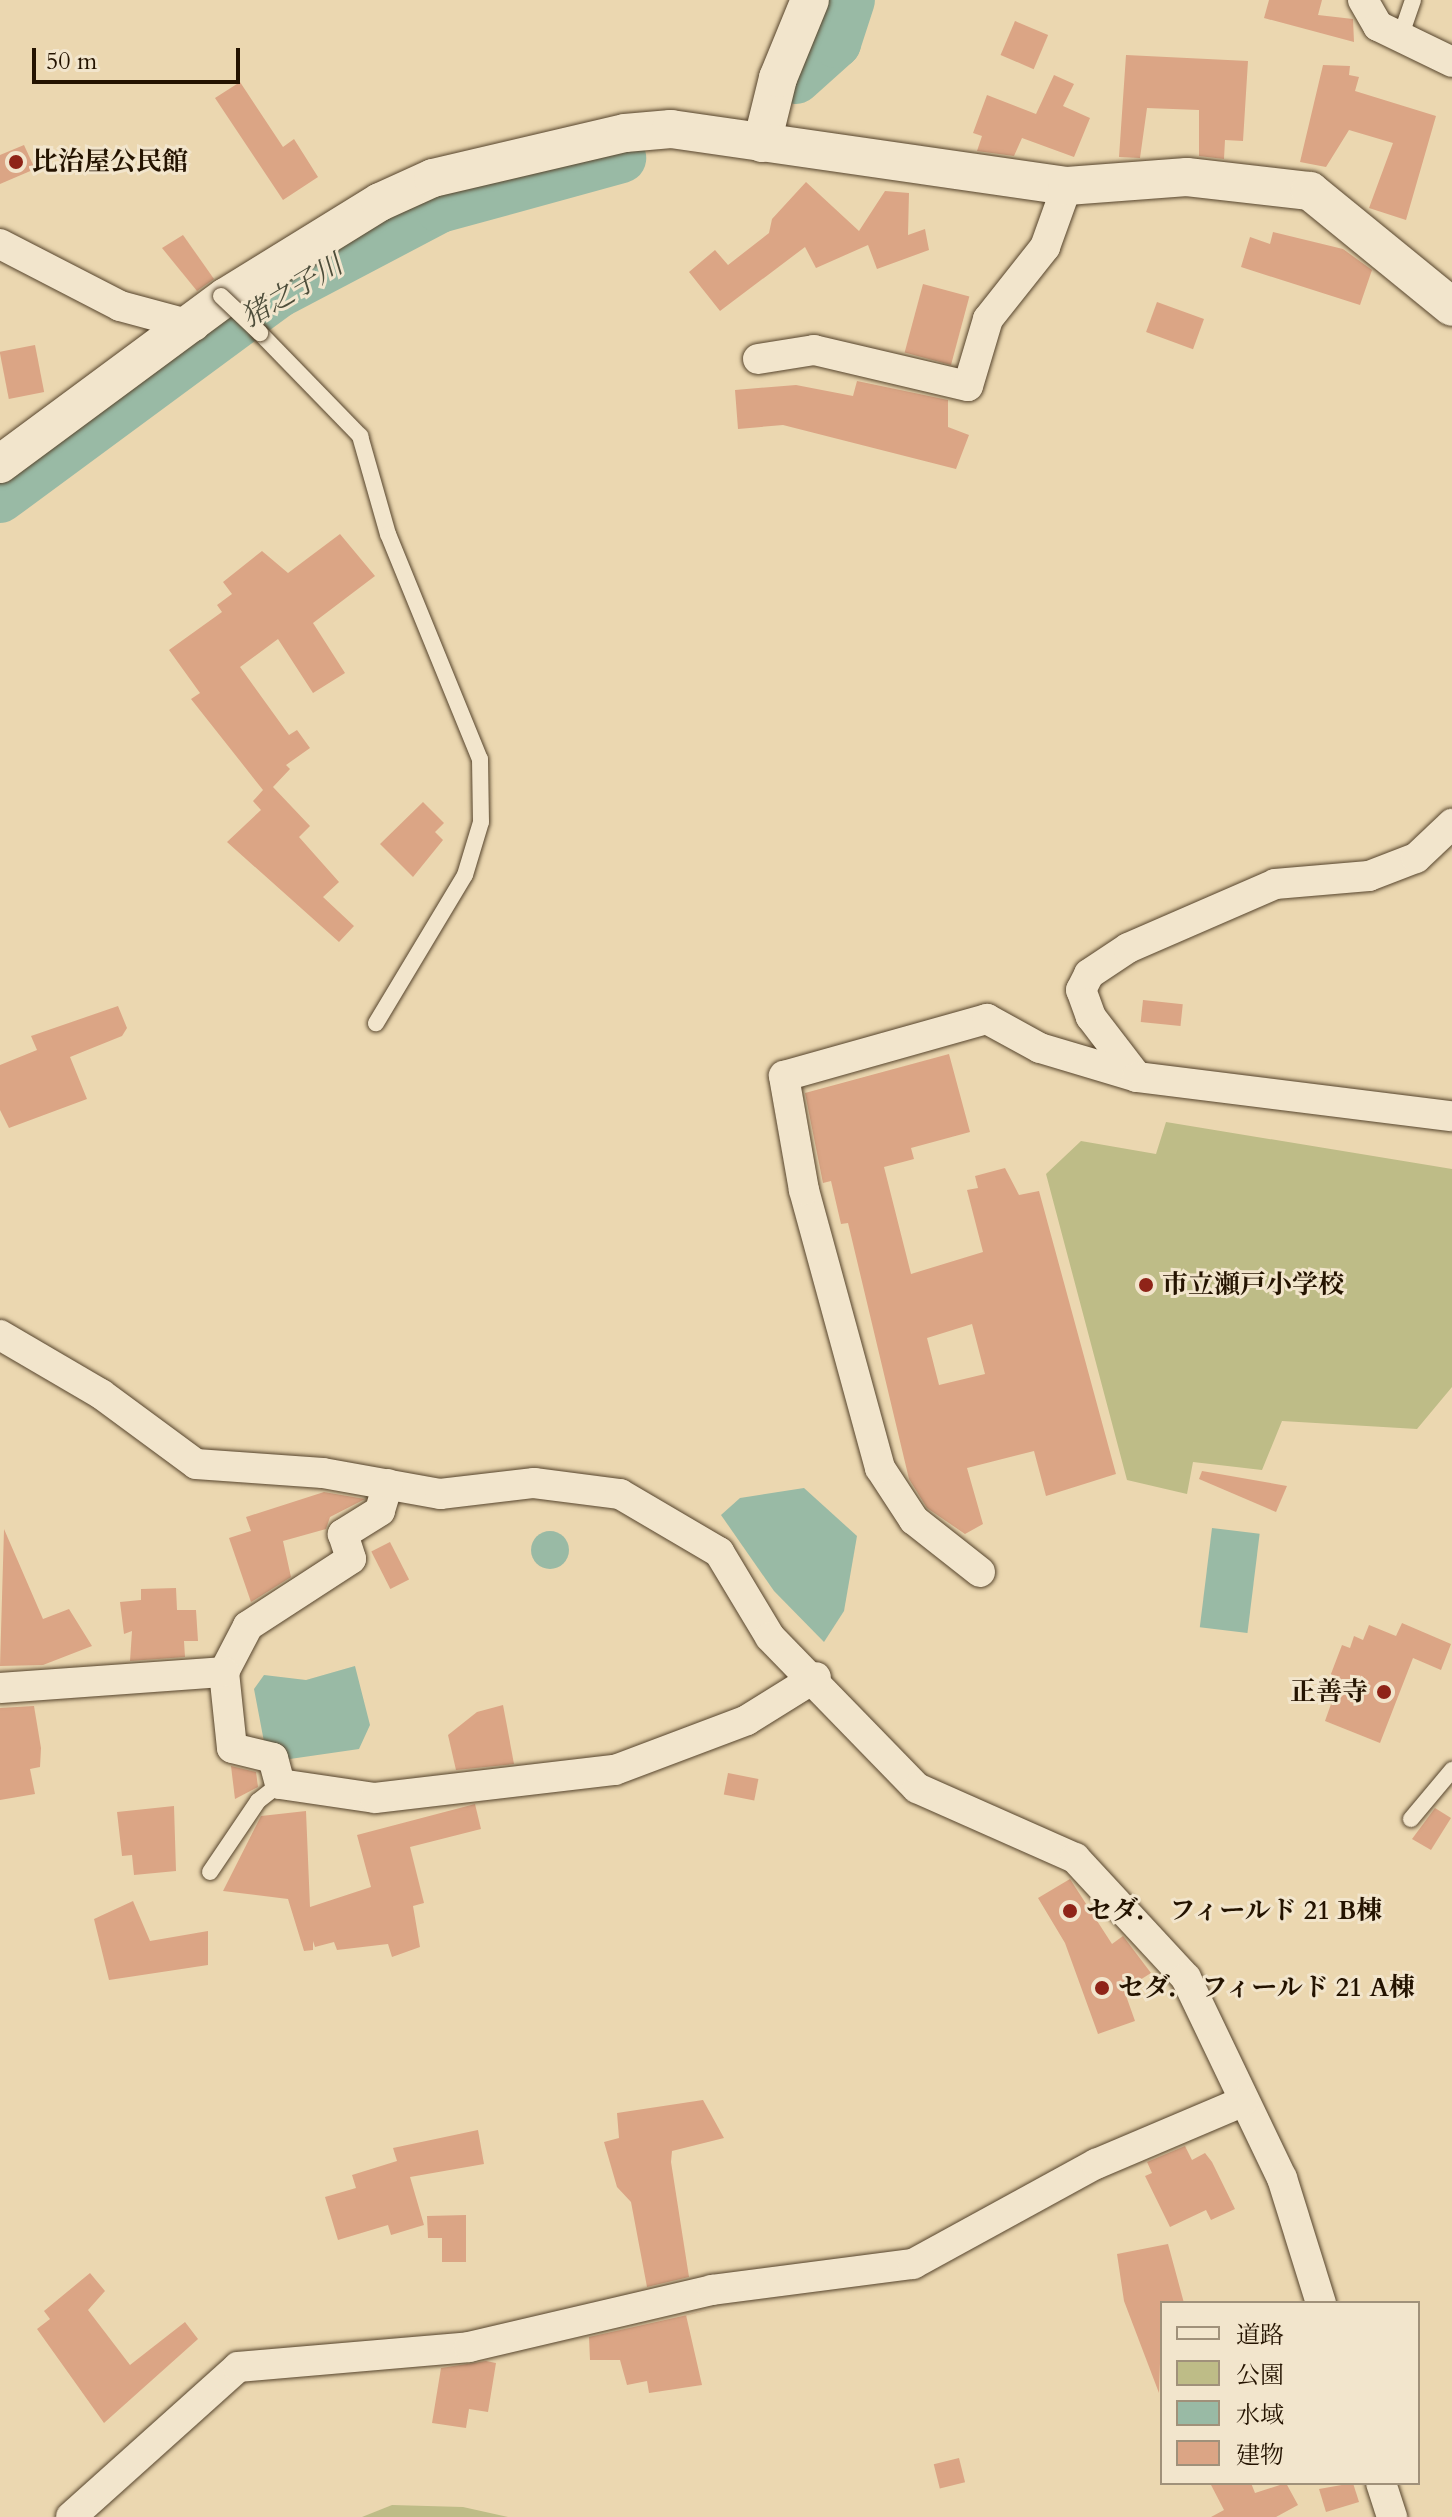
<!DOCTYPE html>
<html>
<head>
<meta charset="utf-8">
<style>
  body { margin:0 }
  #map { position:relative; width:1452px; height:2517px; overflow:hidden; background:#ebd7b0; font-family:Cardo,"Noto Serif JP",serif }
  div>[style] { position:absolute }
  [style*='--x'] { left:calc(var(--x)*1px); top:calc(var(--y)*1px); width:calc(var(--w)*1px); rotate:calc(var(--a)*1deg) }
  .green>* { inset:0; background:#bebc87 }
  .water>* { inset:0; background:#99baa5; transform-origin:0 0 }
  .round { border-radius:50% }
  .river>* { height:50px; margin:-25px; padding:0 25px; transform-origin:25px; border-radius:25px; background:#99baa5 }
  .building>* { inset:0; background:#dba585; transform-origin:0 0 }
  .roads { filter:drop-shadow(0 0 2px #56442c) drop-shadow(0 0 2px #56442c) }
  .service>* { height:16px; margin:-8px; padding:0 8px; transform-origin:8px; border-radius:8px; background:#f2e5cc }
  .minor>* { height:30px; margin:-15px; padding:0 15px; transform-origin:15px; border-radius:15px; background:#f2e5cc }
  .tertiary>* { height:38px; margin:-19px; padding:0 19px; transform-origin:19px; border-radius:19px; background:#f2e5cc }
  .bridges { filter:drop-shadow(0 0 2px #56442c) drop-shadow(0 0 2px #56442c) }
  .service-bridge>* { height:16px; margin:-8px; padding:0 8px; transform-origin:8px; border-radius:8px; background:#f2e5cc }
  .dots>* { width:22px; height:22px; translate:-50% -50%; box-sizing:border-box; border:4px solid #f2e5cc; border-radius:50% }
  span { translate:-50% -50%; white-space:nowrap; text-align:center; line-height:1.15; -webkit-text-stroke:6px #f2e5cc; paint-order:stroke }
  .poi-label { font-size:26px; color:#241300; font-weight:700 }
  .left { translate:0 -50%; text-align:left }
  .right { translate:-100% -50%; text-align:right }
  .water-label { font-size:28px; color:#4d4d3a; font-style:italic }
  .legend { position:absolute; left:1160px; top:2301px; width:260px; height:184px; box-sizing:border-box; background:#f2e5cc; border:2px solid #a0917a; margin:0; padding:10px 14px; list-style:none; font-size:24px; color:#241300 }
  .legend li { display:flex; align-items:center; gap:16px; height:40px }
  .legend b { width:40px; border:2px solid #a0917a }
  .scale { position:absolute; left:32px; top:48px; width:208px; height:36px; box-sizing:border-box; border:4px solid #241300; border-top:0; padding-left:10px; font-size:24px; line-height:28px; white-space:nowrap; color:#241300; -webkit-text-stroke:6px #f2e5cc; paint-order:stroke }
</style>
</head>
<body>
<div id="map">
  <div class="green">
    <div style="clip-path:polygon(1166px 1122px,1452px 1169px,1452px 1387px,1417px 1429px,1282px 1421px,1262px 1470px,1193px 1462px,1187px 1494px,1127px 1480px,1046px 1174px,1081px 1141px,1156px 1154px)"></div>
    <div style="clip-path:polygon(392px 2505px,463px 2507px,508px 2517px,362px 2517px)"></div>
  </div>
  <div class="water">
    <div style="clip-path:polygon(804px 1488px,857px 1536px,844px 1611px,824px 1642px,774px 1591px,721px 1515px,740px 1498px)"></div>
    <div style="left:1212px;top:1528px;width:48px;height:100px;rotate:7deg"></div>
    <div class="round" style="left:531px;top:1531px;width:38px;height:38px"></div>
    <div style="clip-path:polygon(355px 1666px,370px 1725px,359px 1749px,283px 1760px,265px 1747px,254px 1689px,264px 1675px,306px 1680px)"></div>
  </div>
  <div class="river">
    <div style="--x:796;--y:79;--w:54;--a:-42"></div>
    <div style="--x:836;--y:43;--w:45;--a:-72"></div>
    <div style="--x:0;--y:498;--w:345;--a:-36.4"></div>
    <div style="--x:278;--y:293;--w:183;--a:-27.7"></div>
    <div style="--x:440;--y:208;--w:188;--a:-15.4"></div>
  </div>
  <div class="building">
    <div style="clip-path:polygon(1269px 0,1322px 0,1318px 15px,1353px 19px,1354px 42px,1264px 18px)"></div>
    <div style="left:1015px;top:21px;width:36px;height:37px;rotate:23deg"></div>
    <div style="clip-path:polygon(1126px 55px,1248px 61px,1243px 141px,1225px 140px,1224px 159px,1199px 156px,1199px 110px,1147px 108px,1140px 158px,1119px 157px)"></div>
    <div style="clip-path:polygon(1323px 65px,1350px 66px,1349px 75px,1359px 77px,1355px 91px,1436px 116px,1406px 220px,1369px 208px,1393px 143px,1349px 130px,1326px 167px,1300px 162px)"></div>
    <div style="clip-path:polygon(1054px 75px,1074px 84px,1063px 106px,1090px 118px,1074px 157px,1022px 138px,1014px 156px,977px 151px,982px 136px,973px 133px,987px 95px,1036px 114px)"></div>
    <div style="clip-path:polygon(240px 82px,283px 147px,294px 139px,318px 177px,283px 200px,215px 98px)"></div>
    <div style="clip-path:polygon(24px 145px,35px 169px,0 184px,0 155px)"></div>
    <div style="clip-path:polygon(806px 182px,859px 231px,885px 191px,909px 193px,908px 235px,925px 229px,929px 250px,877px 269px,868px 245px,816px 268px,805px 247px,720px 311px,689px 272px,715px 250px,728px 265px,769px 233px,772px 219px)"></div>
    <div style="clip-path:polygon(1273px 232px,1343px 249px,1372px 270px,1360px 305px,1241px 267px,1250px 237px,1270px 244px)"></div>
    <div style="clip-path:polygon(183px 235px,214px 279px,197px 291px,162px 248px)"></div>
    <div style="left:923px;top:284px;width:48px;height:71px;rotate:15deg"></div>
    <div style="left:1157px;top:302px;width:50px;height:32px;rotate:20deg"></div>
    <div style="left:35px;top:345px;width:48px;height:36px;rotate:79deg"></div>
    <div style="clip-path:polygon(857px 381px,948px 400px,948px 427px,969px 435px,956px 469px,783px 425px,738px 429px,735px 390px,796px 385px,853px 396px)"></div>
    <div style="clip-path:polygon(340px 534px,375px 576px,313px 623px,345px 673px,313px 693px,278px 639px,240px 667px,289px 735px,297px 730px,310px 748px,286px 765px,290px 769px,273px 787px,310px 826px,299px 837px,339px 882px,323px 897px,354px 926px,339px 942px,227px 842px,261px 810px,253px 801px,263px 790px,191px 699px,200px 693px,169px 650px,222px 612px,217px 605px,232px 594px,223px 582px,262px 551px,288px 573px)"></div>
    <div style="clip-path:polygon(423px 802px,444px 823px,435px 832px,443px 840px,413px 877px,380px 844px)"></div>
    <div style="left:1143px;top:1000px;width:40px;height:22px;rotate:6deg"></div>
    <div style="clip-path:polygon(118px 1006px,127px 1028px,122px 1036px,70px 1057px,87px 1099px,9px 1128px,0 1110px,0 1065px,37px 1050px,31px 1036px)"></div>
    <div style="clip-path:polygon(evenodd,949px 1054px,970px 1132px,911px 1148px,914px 1159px,884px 1167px,911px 1274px,983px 1252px,967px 1190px,978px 1188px,975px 1176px,1005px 1168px,1019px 1195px,1039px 1191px,1116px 1474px,1046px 1496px,1034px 1451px,967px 1468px,983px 1524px,965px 1534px,927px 1508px,909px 1479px,848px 1223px,841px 1224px,831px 1181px,823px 1183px,805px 1093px,949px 1054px,972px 1324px,985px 1374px,939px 1385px,927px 1338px,972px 1324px)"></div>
    <div style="clip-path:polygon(1202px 1471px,1287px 1486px,1276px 1512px,1199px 1479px)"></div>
    <div style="clip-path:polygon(324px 1492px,365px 1499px,330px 1517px,326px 1529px,283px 1541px,291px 1577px,251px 1602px,229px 1538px,251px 1531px,246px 1517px)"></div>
    <div style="clip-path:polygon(4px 1529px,43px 1619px,69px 1609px,92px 1646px,43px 1665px,0 1666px)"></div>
    <div style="left:390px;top:1542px;width:42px;height:21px;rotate:63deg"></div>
    <div style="clip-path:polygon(176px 1588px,177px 1610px,196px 1610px,198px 1641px,184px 1641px,185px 1657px,130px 1661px,132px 1631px,124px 1634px,120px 1602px,141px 1600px,141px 1589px)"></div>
    <div style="clip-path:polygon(1402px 1623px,1451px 1644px,1441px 1670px,1413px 1658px,1380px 1743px,1325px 1721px,1331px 1704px,1321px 1700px,1342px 1645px,1350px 1648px,1354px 1636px,1363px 1640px,1369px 1625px,1396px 1636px)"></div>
    <div style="clip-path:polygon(503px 1705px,514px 1764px,456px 1770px,448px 1735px,477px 1712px)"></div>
    <div style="clip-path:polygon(34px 1706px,41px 1748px,40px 1767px,30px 1769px,35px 1794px,0 1800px,0 1708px)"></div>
    <div style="clip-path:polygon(231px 1766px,256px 1772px,258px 1787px,235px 1799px)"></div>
    <div style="left:728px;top:1773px;width:31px;height:22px;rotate:11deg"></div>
    <div style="clip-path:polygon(475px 1804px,481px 1829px,410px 1847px,424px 1903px,413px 1906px,420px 1947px,392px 1957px,388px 1944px,337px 1950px,334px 1942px,315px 1947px,313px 1941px,313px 1950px,304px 1951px,288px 1899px,223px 1891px,261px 1816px,306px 1811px,310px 1907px,371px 1887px,357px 1835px)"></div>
    <div style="clip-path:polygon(174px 1806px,176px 1871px,134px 1875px,132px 1855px,122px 1856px,117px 1812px)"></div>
    <div style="clip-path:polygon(1435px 1808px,1451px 1818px,1431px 1850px,1412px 1839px)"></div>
    <div style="clip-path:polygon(1070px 1879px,1112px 1944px,1123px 1936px,1151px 1973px,1124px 1990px,1135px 2021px,1098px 2034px,1065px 1943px,1038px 1898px)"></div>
    <div style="clip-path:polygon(133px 1901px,150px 1941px,208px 1931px,208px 1965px,109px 1980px,94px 1919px)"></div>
    <div style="clip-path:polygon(703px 2100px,724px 2138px,672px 2151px,671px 2162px,689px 2277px,647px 2287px,631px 2202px,617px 2187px,604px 2142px,619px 2138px,617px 2113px)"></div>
    <div style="clip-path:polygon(478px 2130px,484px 2164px,410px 2177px,424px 2225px,391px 2235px,388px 2225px,338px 2240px,325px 2197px,356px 2188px,352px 2175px,397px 2161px,393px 2148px)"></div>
    <div style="clip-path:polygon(1185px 2146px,1192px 2160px,1205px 2153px,1212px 2162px,1235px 2209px,1211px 2220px,1206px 2210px,1170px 2227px,1145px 2176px,1152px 2173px,1147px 2162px)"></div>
    <div style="clip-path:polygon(466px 2215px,466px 2262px,442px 2262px,442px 2238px,428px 2238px,427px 2216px)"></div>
    <div style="clip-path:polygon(1168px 2244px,1184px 2303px,1162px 2303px,1159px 2393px,1124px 2301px,1117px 2254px)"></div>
    <div style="clip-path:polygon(90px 2273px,105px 2291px,88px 2310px,130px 2365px,185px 2322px,198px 2339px,104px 2423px,37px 2329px,50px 2319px,44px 2311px)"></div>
    <div style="clip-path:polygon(723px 2307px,686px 2315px,702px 2385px,649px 2393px,647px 2381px,627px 2385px,620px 2360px,590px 2360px,589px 2337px)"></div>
    <div style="clip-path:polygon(486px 2361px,496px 2363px,488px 2412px,469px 2409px,466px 2428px,432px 2423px,441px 2368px)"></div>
    <div style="left:959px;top:2458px;width:25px;height:26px;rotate:76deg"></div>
    <div style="clip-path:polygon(1210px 2483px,1251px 2483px,1255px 2493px,1286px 2483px,1298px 2505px,1276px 2517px,1211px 2517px,1224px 2510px)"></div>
    <div style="clip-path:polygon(1353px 2483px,1359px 2502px,1326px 2512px,1319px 2489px)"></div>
  </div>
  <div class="roads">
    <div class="service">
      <div style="--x:1402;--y:32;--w:34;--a:-71"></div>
      <div style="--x:260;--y:333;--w:144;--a:45.8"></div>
      <div style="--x:360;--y:436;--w:102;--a:74.1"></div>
      <div style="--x:388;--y:534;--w:243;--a:67.8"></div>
      <div style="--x:480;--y:759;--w:63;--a:89.1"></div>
      <div style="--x:481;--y:822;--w:55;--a:106.8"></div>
      <div style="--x:465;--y:875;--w:173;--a:121"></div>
      <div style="--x:1411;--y:1819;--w:64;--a:-50.1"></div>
      <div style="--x:210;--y:1872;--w:86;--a:-55.9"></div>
      <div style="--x:258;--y:1801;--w:28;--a:-38"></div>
    </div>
    <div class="minor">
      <div style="--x:1363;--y:0;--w:30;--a:60"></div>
      <div style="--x:1378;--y:26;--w:82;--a:25.9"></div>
      <div style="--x:0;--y:244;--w:135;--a:27.3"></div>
      <div style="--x:120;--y:306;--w:77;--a:15.1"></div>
      <div style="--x:758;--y:359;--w:57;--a:-9.1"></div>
      <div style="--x:814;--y:350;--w:158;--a:13.2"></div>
      <div style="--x:968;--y:386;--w:70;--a:-73.4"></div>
      <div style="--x:988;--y:319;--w:92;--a:-51.6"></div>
      <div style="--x:1045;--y:247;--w:65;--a:-70.2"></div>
      <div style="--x:1137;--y:1077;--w:76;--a:-127.5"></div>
      <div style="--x:1091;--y:1017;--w:29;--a:-110"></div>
      <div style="--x:1081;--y:990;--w:18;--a:-63"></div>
      <div style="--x:1089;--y:974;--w:47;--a:-33.7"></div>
      <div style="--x:1128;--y:948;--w:160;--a:-23.5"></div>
      <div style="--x:1275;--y:884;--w:94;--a:-4.9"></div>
      <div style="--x:1369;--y:876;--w:50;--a:-21"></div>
      <div style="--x:1416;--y:858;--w:50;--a:-43.4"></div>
      <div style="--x:0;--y:1335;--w:117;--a:30.3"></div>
      <div style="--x:101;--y:1394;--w:118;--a:36.4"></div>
      <div style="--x:196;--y:1464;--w:127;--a:4.1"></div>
      <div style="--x:323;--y:1473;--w:119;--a:10.2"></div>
      <div style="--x:440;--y:1494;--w:95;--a:-6.7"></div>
      <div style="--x:534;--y:1483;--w:87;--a:7.3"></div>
      <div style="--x:620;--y:1494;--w:115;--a:30.4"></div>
      <div style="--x:719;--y:1552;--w:99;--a:59"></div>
      <div style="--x:770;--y:1637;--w:211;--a:45.8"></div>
      <div style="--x:917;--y:1788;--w:173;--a:23.9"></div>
      <div style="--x:1075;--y:1858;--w:163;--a:47.2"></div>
      <div style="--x:1186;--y:1978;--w:222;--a:64.4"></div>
      <div style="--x:1282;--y:2178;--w:131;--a:72.7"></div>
      <div style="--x:388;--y:1484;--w:28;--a:107"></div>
      <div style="--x:380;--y:1511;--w:44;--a:148.1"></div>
      <div style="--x:343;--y:1534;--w:26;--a:72"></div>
      <div style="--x:351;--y:1559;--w:123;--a:147"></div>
      <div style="--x:248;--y:1626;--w:52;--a:117.6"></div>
      <div style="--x:224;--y:1672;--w:76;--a:84"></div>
      <div style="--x:232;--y:1748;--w:42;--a:13.7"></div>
      <div style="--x:273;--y:1758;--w:27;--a:75"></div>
      <div style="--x:280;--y:1784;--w:96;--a:8.4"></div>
      <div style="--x:375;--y:1798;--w:242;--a:-6.7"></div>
      <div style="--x:615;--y:1770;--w:141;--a:-20.7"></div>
      <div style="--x:747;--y:1720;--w:81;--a:-31.9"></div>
      <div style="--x:980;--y:1572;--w:84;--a:-141.8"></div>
      <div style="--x:914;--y:1520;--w:62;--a:-123.2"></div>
      <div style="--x:880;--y:1468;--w:288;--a:-105.3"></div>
      <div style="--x:804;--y:1190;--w:116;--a:-100"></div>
      <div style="--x:784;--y:1076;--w:211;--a:-15.7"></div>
      <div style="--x:987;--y:1019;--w:60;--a:28.7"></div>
      <div style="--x:1040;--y:1048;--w:101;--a:16.6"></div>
      <div style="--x:1137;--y:1077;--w:317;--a:7.1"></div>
      <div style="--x:0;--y:1688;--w:225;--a:-4.1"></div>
      <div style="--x:1381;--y:2483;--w:36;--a:72"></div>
      <div style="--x:71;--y:2517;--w:224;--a:-41.9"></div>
      <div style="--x:238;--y:2367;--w:232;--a:-4.9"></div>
      <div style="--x:469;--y:2347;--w:250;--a:-13.2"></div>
      <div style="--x:712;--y:2290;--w:203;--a:-7.4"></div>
      <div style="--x:913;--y:2264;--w:209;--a:-28.7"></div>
      <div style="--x:1096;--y:2164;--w:159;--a:-23"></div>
    </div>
    <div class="tertiary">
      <div style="--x:762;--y:143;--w:67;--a:-76.2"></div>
      <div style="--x:778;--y:78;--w:84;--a:-67.7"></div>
      <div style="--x:0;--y:464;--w:281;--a:-36.5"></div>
      <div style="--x:226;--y:297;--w:181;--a:-31.7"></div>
      <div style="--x:380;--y:202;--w:58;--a:-24.4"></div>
      <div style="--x:433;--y:178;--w:197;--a:-13.2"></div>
      <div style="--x:625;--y:133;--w:46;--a:-5"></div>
      <div style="--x:671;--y:129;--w:400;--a:8.2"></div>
      <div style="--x:1067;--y:186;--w:120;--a:-4.3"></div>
      <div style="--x:1187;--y:177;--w:124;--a:6.5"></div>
      <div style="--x:1310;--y:191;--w:183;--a:39.2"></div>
    </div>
  </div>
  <div class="bridges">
    <div class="service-bridge">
      <div style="--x:221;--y:296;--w:54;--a:43.5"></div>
    </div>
  </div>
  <div class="dots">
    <div style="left:16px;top:162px;background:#8f2418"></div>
    <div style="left:1146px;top:1285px;background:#8f2418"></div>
    <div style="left:1384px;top:1692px;background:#8f2418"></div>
    <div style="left:1070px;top:1911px;background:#8f2418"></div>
    <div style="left:1102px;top:1988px;background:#8f2418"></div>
  </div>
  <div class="poi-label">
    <span class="left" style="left:32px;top:162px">比治屋公民館</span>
    <span class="left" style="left:1162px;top:1285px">市立瀬戸小学校</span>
    <span class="right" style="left:1368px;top:1692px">正善寺</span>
    <span class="left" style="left:1086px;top:1911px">セダ． フィールド 21 B棟</span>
    <span class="left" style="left:1118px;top:1988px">セダ． フィールド 21 A棟</span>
  </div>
  <div class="water-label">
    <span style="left:292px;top:291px;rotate:-31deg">猪之子川</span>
  </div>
  <ul class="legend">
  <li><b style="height:10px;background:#f2e5cc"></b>道路</li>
  <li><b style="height:22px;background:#bebc87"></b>公園</li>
  <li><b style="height:22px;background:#99baa5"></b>水域</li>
  <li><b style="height:22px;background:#dba585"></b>建物</li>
  </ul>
  <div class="scale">50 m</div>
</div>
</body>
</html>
